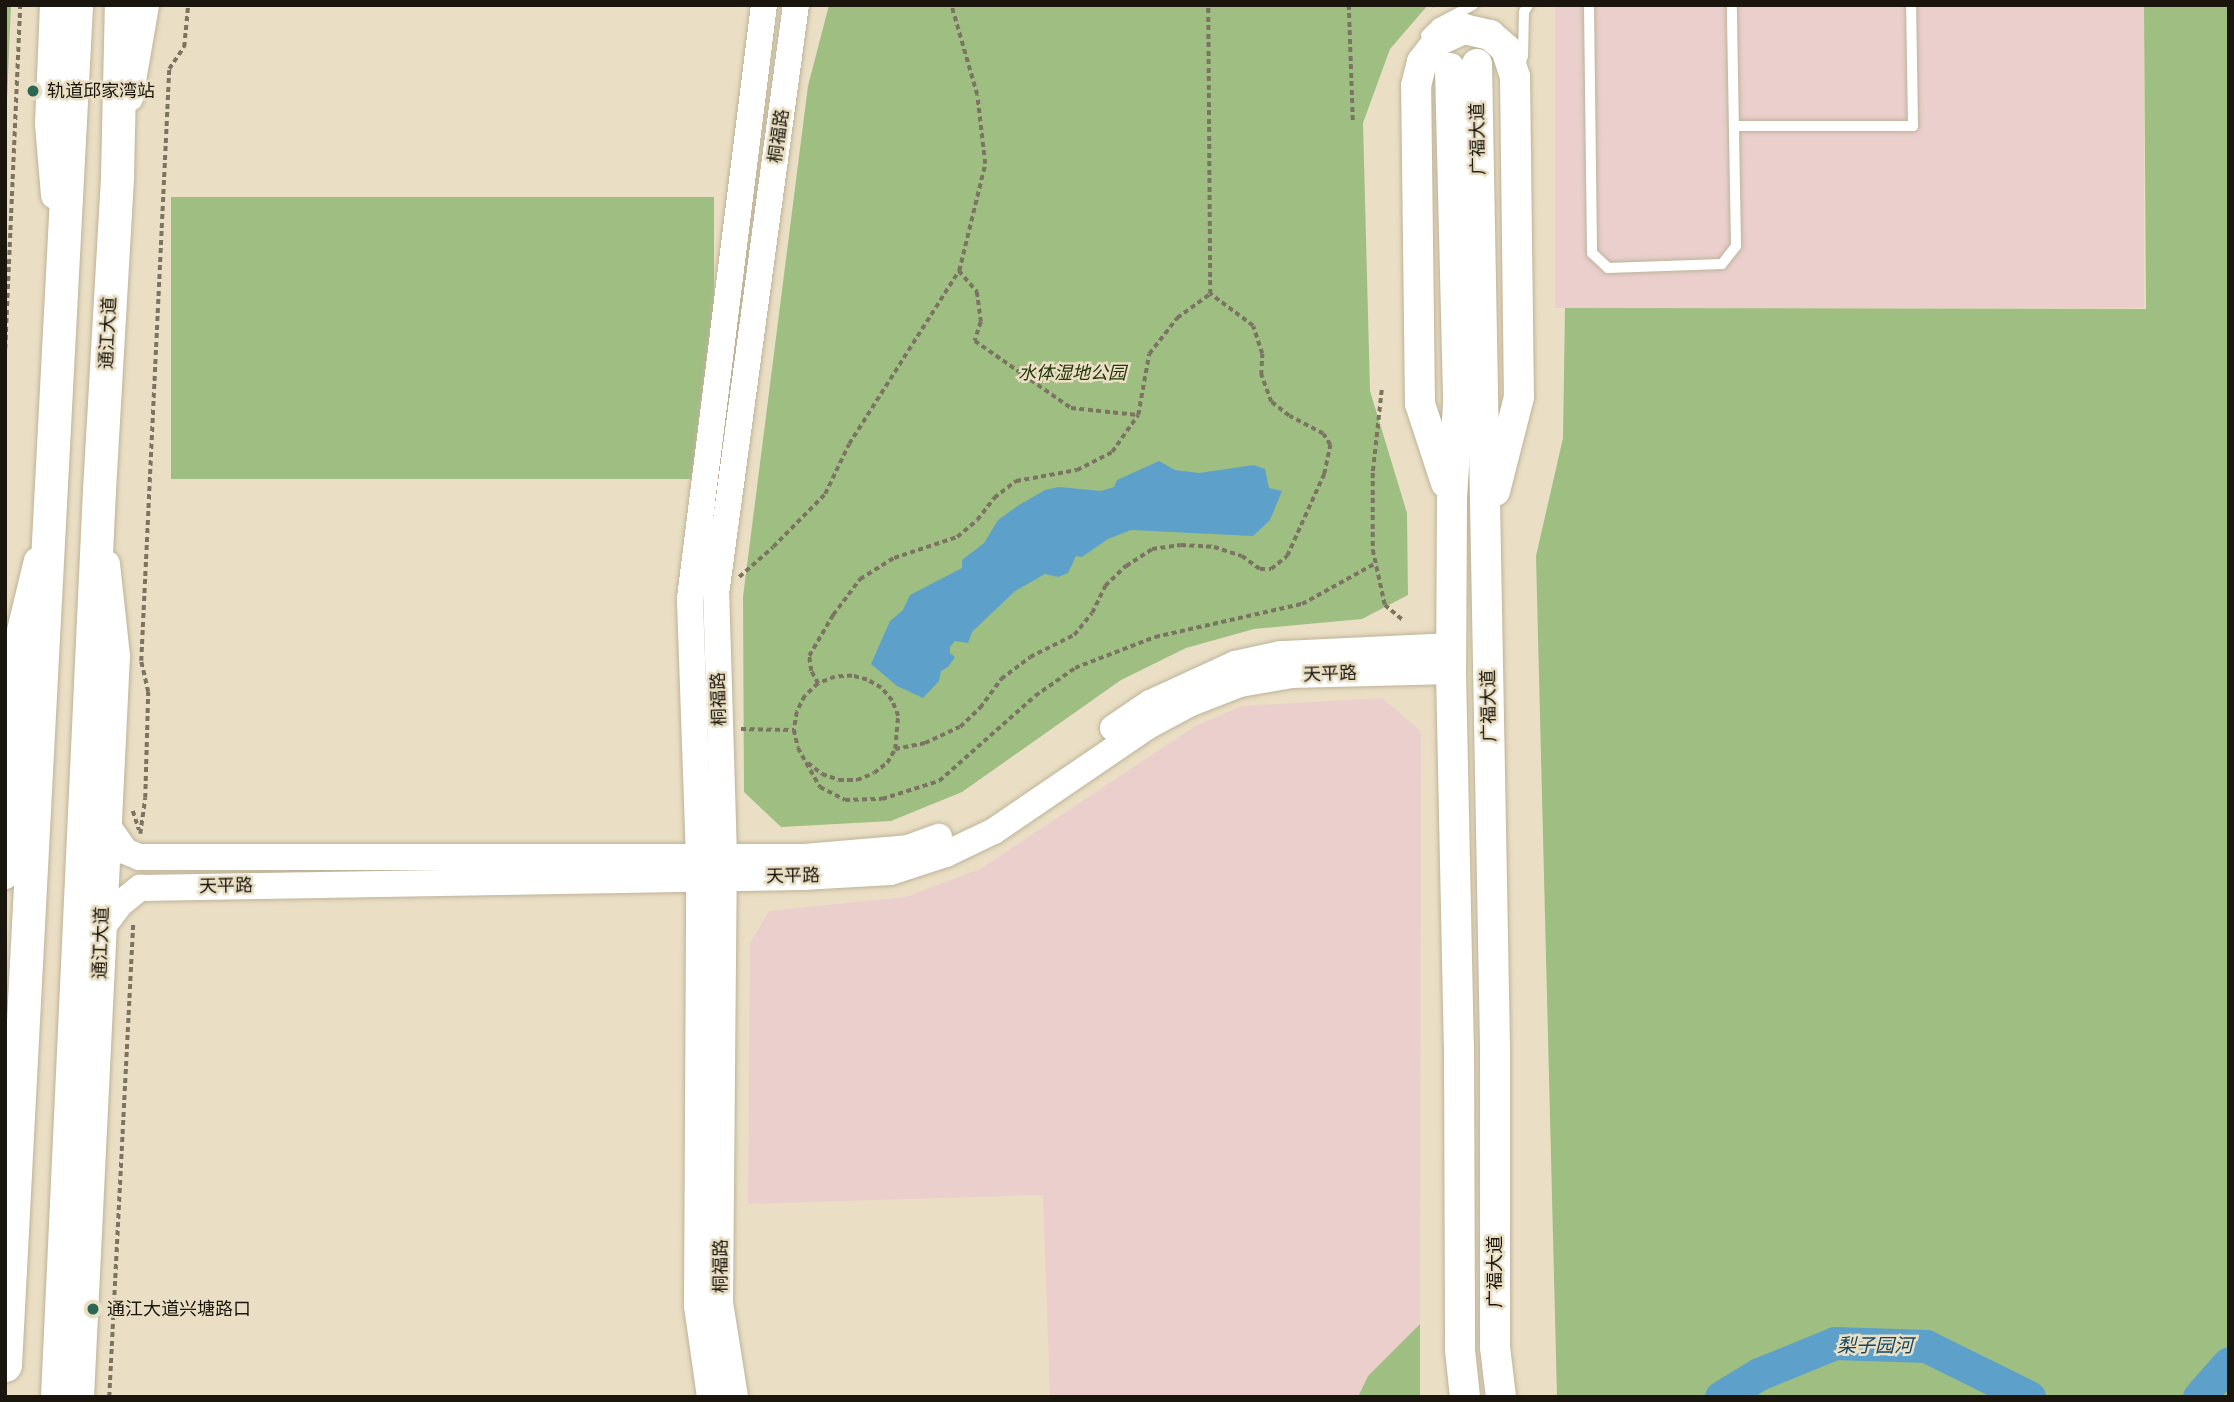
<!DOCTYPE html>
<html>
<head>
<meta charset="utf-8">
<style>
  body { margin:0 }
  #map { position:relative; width:2234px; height:1402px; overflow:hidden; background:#eadfc4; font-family:Lora,"Noto Sans SC",serif }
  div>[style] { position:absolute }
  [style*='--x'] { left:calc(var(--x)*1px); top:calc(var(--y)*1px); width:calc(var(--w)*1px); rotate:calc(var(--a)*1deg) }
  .commercial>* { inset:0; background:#eacfcd; transform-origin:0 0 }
  .green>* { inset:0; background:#9fbe82; transform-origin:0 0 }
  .water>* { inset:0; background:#5da1ca }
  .river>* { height:33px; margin:-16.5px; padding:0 16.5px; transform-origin:16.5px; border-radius:16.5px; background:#5da1ca }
  .path>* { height:3.5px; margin-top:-1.75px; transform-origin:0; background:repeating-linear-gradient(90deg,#7b7462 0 5px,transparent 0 8.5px) }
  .roads { filter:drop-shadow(0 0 2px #beb399) drop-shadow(0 0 2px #beb399) }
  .service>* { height:10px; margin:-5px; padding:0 5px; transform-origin:5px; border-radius:5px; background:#fff }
  .tertiary>* { height:26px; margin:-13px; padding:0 13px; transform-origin:13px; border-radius:13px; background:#fff }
  .secondary>* { height:30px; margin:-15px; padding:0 15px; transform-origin:15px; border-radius:15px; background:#fff }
  .primary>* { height:33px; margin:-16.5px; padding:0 16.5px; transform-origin:16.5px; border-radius:16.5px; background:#fff }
  .dots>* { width:19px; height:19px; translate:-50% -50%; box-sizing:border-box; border:4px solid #eadfc4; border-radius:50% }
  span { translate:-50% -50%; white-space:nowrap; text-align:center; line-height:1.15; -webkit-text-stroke:5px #eadfc4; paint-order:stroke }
  .poi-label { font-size:18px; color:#1a160d }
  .left { translate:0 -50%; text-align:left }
  .street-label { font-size:18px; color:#1a160d }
  .park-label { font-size:18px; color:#23370a; font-style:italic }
  .water-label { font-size:19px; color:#114764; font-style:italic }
  .frame { position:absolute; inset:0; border:7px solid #1a160d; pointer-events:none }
</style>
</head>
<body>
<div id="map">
  <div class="commercial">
    <div style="left:1555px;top:5px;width:589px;height:303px"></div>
    <div style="clip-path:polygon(1382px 698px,1421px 731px,1420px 1324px,1368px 1376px,1358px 1397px,1050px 1397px,1043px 1195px,748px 1204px,750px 943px,769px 911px,905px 897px,980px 869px,1197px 725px,1242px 706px)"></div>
  </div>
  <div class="green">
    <div style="clip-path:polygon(5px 5px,11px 5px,5px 147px)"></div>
    <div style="clip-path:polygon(829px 5px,1428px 5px,1390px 49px,1363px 123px,1370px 391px,1407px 513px,1408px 595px,1362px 619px,1254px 629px,1186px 648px,1121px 680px,962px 792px,891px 821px,781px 827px,744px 792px,743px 597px,808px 86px)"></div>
    <div style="clip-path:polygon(2144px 5px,2229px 5px,2229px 1397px,1557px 1397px,1536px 556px,1563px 438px,1565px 308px,2146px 309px)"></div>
    <div style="left:171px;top:197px;width:543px;height:282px"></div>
    <div style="clip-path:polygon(1420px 1324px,1420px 1397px,1358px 1397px,1368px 1376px)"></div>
  </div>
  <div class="water">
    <div style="clip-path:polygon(1159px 461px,1175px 470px,1199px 473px,1254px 465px,1265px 469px,1269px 488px,1282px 491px,1270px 520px,1253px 536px,1131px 530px,1108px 539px,1082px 557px,1076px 556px,1068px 573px,1058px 577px,1045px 574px,1015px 591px,972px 632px,968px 643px,955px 641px,950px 647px,950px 653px,955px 657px,948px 667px,941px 671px,939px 681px,923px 698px,897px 686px,871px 664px,890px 621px,903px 610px,910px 595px,962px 568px,962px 560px,984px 543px,998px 520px,1019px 505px,1045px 490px,1059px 487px,1101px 491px,1114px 487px,1117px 480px)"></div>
  </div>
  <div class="river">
    <div style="--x:1721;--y:1397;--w:44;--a:-31.2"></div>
    <div style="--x:1759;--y:1374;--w:82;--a:-22.2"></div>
    <div style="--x:1835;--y:1343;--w:91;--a:1.9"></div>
    <div style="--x:1926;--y:1346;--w:115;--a:26.3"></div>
    <div style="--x:2199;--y:1397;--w:45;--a:-48.6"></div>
  </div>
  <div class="path">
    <div style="--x:1349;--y:5;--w:116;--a:88"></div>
    <div style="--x:1434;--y:5;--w:2;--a:63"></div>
    <div style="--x:959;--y:271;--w:28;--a:49"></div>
    <div style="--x:977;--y:292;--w:30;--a:82"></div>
    <div style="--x:981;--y:322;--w:20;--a:108"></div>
    <div style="--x:975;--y:341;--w:117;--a:34.9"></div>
    <div style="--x:1071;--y:408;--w:67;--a:6"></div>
    <div style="--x:5;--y:349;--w:344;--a:-87.5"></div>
    <div style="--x:1382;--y:390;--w:83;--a:96.2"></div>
    <div style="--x:1373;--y:473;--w:77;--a:90"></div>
    <div style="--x:1373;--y:550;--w:56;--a:77.7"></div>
    <div style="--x:1385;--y:605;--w:23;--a:40"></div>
    <div style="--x:739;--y:577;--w:45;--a:-41.4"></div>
    <div style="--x:773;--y:547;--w:74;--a:-45.5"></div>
    <div style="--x:825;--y:494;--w:55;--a:-64.4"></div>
    <div style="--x:849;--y:444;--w:205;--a:-57.6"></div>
    <div style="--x:959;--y:271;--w:110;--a:-76.3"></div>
    <div style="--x:985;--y:164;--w:69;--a:-96.6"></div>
    <div style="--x:977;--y:95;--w:94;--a:-106.1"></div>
    <div style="--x:818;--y:684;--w:15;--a:-118"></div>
    <div style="--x:811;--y:671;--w:15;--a:-98"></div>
    <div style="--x:809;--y:656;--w:48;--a:-59.7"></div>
    <div style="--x:833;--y:615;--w:45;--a:-53.1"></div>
    <div style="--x:860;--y:579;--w:40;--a:-32"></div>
    <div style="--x:894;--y:558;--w:66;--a:-18.4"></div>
    <div style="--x:957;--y:537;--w:26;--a:-40"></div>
    <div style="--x:977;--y:520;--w:28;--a:-52"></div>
    <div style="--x:994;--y:498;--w:28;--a:-38"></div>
    <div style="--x:1016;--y:481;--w:62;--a:-10.2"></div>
    <div style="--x:1077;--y:470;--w:39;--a:-27"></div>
    <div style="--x:1112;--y:452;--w:45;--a:-54.9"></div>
    <div style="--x:1138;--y:415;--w:62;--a:-79.8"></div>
    <div style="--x:1149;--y:354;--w:46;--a:-52.1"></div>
    <div style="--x:1177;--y:318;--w:41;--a:-36"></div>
    <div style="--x:1210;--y:294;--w:289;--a:-90.4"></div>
    <div style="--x:741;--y:729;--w:53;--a:1.1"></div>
    <div style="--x:895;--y:749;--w:31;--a:-11"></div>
    <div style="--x:925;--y:743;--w:38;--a:-25"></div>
    <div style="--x:960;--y:727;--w:28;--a:-44"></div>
    <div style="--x:980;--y:708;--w:36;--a:-54"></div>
    <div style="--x:1001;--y:679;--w:36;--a:-37"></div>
    <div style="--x:1030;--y:657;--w:49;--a:-26.6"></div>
    <div style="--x:1074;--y:635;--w:28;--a:-51"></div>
    <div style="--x:1092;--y:613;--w:30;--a:-64"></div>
    <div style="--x:1105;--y:586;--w:29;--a:-44"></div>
    <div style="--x:1126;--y:566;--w:31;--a:-33"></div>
    <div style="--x:1152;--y:549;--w:29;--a:-8"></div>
    <div style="--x:1181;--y:545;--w:33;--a:3"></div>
    <div style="--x:1214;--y:547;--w:29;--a:18"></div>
    <div style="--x:1242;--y:556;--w:22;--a:36"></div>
    <div style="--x:1260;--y:569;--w:11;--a:0"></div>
    <div style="--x:1271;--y:569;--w:21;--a:-39"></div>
    <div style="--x:1287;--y:556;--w:90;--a:-65.7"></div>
    <div style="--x:1324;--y:474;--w:30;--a:-78"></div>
    <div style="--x:1330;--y:445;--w:13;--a:-122"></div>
    <div style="--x:1323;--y:434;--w:38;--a:-152"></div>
    <div style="--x:1289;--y:416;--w:23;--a:-142"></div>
    <div style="--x:1271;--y:402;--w:29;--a:-110"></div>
    <div style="--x:1261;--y:375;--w:21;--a:-87"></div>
    <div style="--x:1262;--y:354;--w:29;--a:-108"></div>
    <div style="--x:1253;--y:326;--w:54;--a:-143.3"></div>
    <div style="--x:808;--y:763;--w:18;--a:38"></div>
    <div style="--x:822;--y:774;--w:18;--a:19"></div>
    <div style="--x:839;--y:780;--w:18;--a:0"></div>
    <div style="--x:857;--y:780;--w:18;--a:-22"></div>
    <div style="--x:874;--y:773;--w:16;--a:-38"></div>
    <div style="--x:887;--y:763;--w:16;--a:-60"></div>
    <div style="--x:895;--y:749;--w:33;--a:-85"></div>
    <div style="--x:898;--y:716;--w:16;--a:-112"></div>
    <div style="--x:892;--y:701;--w:17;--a:-130"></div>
    <div style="--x:881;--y:688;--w:16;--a:-150"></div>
    <div style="--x:867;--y:680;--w:16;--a:-165"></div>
    <div style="--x:852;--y:676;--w:17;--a:177"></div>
    <div style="--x:835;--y:677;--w:18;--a:158"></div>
    <div style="--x:818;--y:684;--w:18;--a:137"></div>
    <div style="--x:805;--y:696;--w:18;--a:117"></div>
    <div style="--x:797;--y:712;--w:18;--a:99"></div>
    <div style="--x:794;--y:730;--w:18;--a:77"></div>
    <div style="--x:798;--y:748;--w:45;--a:60.6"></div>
    <div style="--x:820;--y:787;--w:28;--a:27"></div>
    <div style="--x:845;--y:800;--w:37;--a:-2"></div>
    <div style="--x:882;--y:799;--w:60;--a:-17.5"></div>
    <div style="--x:939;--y:781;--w:128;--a:-41.5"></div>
    <div style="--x:1035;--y:696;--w:49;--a:-35"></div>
    <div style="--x:1075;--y:668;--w:86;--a:-21.2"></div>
    <div style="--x:1155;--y:637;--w:151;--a:-12.7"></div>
    <div style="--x:1302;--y:604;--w:85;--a:-29"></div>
    <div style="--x:133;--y:811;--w:20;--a:72"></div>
    <div style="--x:140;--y:834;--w:36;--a:-82"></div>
    <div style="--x:145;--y:798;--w:106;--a:-88.4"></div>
    <div style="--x:148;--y:692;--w:32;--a:-103"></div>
    <div style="--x:141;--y:661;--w:593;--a:-87.29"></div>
    <div style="--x:169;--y:69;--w:27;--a:-56"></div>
    <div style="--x:184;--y:47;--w:42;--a:-84.6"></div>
    <div style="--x:109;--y:1397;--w:475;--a:-87.1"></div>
  </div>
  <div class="roads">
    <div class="service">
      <div style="--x:1589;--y:5;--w:248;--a:89.3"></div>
      <div style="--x:1592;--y:253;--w:22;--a:43"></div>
      <div style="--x:1608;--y:268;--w:114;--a:-2"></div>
      <div style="--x:1722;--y:264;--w:23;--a:-52"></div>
      <div style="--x:1736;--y:246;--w:241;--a:-91"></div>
      <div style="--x:1426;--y:35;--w:16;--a:-45"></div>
      <div style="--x:1437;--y:24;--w:41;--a:-27.8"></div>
      <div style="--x:1519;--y:67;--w:12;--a:-70"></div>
      <div style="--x:1523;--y:56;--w:44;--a:-88.7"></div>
      <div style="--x:1524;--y:12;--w:8;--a:-60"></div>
      <div style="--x:1734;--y:126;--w:179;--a:0"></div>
      <div style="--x:1913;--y:126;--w:121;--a:-90.9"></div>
    </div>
    <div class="tertiary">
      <div style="--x:53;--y:5;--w:119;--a:92.4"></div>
      <div style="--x:48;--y:124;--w:72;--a:85.2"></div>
      <div style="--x:130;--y:98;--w:94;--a:-80.2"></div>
      <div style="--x:1113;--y:728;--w:45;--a:-34"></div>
      <div style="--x:1150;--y:703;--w:94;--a:-24.6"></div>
      <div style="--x:1235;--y:664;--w:47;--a:-12.3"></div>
      <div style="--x:1281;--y:654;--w:170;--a:-2.7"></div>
      <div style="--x:107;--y:825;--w:32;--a:55"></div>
      <div style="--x:125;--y:851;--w:15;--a:23"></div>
      <div style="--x:139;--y:857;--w:665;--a:0"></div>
      <div style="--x:804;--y:857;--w:104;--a:-4.9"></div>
      <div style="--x:908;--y:848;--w:33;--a:-20"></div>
      <div style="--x:5;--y:876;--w:229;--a:-87.2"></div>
      <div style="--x:16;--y:647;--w:89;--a:-76.4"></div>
      <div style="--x:102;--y:928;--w:30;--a:-53"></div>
      <div style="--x:120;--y:904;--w:26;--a:-39"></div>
      <div style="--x:140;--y:888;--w:663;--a:-0.95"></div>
      <div style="--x:803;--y:877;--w:88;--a:-3.3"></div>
      <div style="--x:891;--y:872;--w:58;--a:-18.1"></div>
      <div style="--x:946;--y:854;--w:53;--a:-25.6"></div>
      <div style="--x:994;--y:831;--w:186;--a:-34.3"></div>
      <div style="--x:1148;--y:726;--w:47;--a:-28.2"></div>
      <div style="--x:1189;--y:704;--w:55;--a:-21.4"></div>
      <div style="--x:1240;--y:684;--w:53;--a:-9.8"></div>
      <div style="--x:1292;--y:675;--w:159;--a:-1.4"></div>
      <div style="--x:81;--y:1397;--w:742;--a:-87.22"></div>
      <div style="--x:117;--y:656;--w:93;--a:-96.2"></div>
      <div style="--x:710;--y:1397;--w:92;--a:-98.1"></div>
      <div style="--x:697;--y:1306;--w:447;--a:-89.7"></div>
      <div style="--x:699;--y:859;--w:261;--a:-92"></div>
      <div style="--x:690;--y:598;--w:598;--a:-82.89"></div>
      <div style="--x:735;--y:1397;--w:96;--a:-99"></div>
      <div style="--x:720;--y:1302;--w:445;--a:-89.5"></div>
      <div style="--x:724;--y:857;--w:263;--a:-91.7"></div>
      <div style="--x:716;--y:594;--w:594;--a:-82.27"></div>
    </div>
    <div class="secondary">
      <div style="--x:1477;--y:64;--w:981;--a:88.95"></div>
      <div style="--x:1495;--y:1045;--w:302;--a:90"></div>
      <div style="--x:1495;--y:1347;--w:50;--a:83.2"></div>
      <div style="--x:1450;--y:68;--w:337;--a:88.6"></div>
      <div style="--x:1458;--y:405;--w:94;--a:93.7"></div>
      <div style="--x:1452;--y:499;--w:172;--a:90.3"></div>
      <div style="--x:1451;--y:671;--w:375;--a:88.8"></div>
      <div style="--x:1459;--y:1046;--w:304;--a:89.8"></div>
      <div style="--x:1460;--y:1350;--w:47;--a:83.9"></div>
      <div style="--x:1446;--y:483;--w:83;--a:-108.2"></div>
      <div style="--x:1420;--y:404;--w:318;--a:-90.7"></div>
      <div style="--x:1416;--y:86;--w:25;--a:-76"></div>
      <div style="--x:1422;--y:62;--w:26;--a:-53"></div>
      <div style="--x:1438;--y:41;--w:29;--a:-25"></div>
      <div style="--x:1464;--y:29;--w:27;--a:13"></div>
      <div style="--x:1490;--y:35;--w:21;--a:41"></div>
      <div style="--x:1506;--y:49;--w:28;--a:72"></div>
      <div style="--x:1515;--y:76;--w:321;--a:89.3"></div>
      <div style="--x:1519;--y:397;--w:97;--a:104.3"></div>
    </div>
    <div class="primary">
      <div style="--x:5;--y:1365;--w:1362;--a:-87.01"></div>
      <div style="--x:57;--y:1397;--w:908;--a:-87.35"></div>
      <div style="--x:99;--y:490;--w:315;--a:-86.7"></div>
      <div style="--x:117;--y:176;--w:171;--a:-88.7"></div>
    </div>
  </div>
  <div class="dots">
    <div style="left:33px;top:91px;background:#2b6853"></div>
    <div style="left:93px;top:1309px;background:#2b6853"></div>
  </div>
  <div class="poi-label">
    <span class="left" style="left:47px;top:91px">轨道邱家湾站</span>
    <span class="left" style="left:107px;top:1309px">通江大道兴塘路口</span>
  </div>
  <div class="street-label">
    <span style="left:779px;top:136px;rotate:-82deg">桐福路</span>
    <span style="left:1478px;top:139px;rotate:-91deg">广福大道</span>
    <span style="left:108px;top:333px;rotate:-87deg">通江大道</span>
    <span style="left:1330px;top:674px;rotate:-2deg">天平路</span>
    <span style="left:719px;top:699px;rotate:-92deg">桐福路</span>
    <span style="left:1489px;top:706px;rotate:-91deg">广福大道</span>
    <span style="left:793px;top:876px;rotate:-1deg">天平路</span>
    <span style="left:226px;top:886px;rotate:-1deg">天平路</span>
    <span style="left:101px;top:943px;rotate:-88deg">通江大道</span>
    <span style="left:721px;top:1266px;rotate:-90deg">桐福路</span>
    <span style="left:1495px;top:1272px;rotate:-90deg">广福大道</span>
  </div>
  <div class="park-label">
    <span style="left:1072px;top:373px">水体湿地公园</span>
  </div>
  <div class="water-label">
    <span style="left:1875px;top:1346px">梨子园河</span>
  </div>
  <div class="frame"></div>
</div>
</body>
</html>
